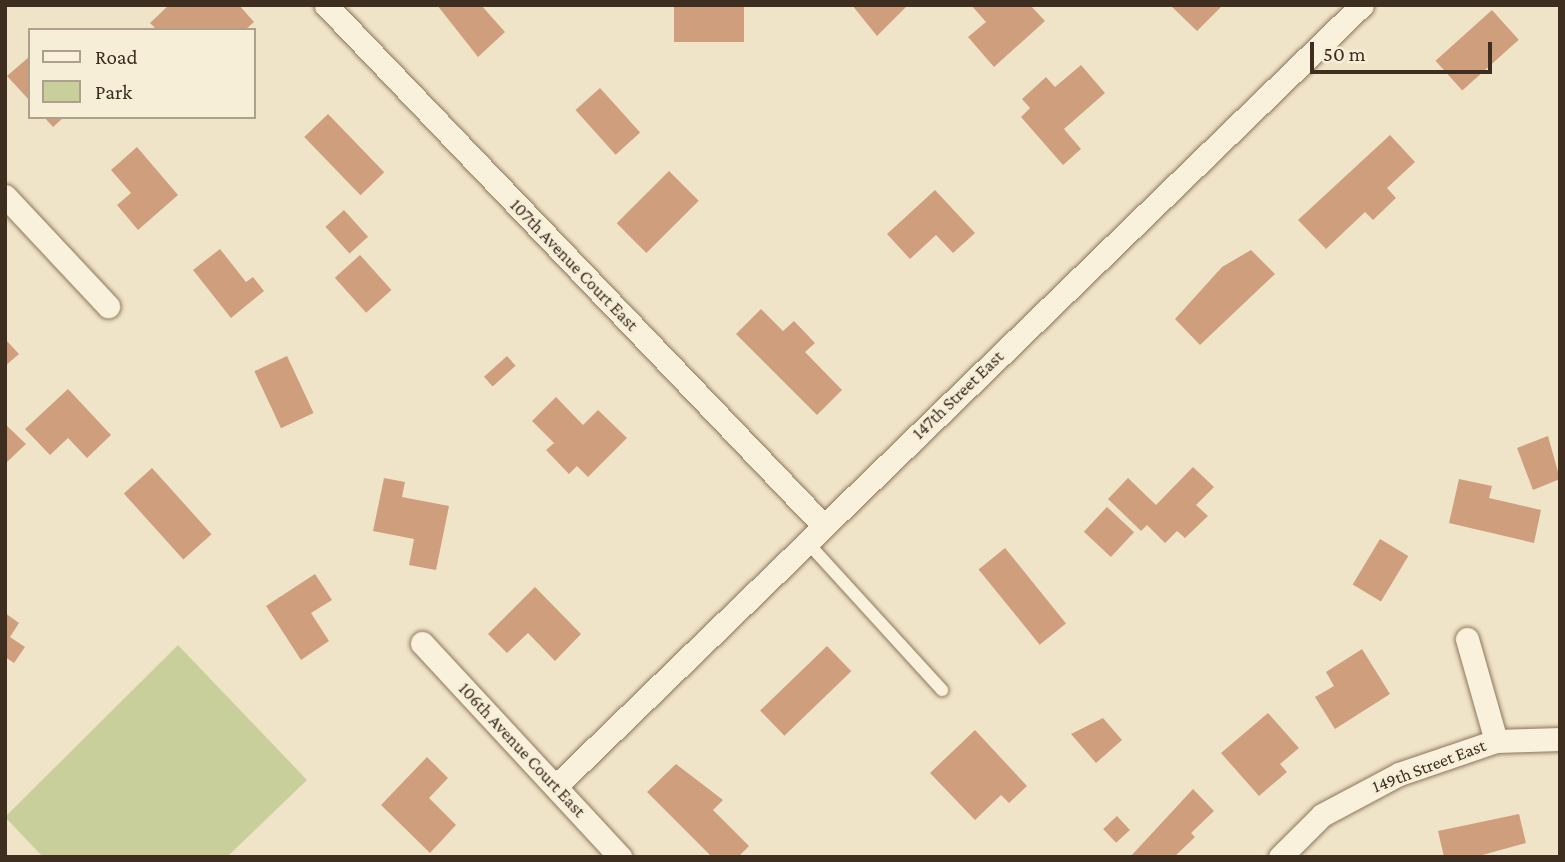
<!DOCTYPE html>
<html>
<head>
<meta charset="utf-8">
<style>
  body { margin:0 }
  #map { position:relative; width:1565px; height:862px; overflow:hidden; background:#f0e4c8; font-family:"Crimson Pro",serif }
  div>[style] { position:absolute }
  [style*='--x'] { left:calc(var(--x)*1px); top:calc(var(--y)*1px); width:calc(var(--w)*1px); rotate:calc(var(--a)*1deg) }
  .green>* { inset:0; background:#c9cf9b }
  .building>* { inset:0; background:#cf9f7d; transform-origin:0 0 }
  .roads { filter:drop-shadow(0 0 2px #8d765c) drop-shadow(0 0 2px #8d765c) }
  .lane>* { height:12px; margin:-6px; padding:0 6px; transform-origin:6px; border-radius:6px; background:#faf1dc }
  .street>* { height:23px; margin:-11.5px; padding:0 11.5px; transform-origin:11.5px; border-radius:11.5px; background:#faf1dc }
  span { translate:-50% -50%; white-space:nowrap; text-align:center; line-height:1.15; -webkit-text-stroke:5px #f7eed8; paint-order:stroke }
  .street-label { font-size:18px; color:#3d2e20 }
  .frame { position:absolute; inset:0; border:7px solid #3d2e20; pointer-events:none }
  .legend { position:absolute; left:28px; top:28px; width:228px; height:91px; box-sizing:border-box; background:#f7eed8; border:2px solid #ada18e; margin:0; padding:9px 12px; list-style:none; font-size:21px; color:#3d2e20 }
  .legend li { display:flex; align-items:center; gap:14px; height:35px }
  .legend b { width:35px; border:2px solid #ada18e }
  .scale { position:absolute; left:1310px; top:42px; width:182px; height:32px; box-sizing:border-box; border:4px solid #3d2e20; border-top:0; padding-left:9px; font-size:21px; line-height:24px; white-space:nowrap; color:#3d2e20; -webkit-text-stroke:5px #f7eed8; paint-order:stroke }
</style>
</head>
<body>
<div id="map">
  <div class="green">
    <div style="clip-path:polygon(178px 645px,307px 780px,227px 857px,43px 857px,5px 817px)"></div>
  </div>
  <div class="building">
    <div style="clip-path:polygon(169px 5px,239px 5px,254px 22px,245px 30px,157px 30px,150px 23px)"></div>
    <div style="clip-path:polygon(437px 5px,481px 5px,505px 32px,478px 57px)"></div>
    <div style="left:674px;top:5px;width:70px;height:37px"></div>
    <div style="clip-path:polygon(852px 5px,908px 5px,877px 36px)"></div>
    <div style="clip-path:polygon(971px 5px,1030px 5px,1045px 21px,994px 67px,968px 37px,986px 22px)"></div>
    <div style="clip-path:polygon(1170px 5px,1223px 5px,1197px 31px)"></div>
    <div style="left:1492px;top:10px;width:40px;height:76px;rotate:48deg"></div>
    <div style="clip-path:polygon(30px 56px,30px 101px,7px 76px)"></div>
    <div style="clip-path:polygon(1081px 65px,1105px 93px,1064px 129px,1081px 149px,1063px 165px,1021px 117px,1030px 108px,1022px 99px,1046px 77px,1055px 87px)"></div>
    <div style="left:600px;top:88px;width:60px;height:33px;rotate:48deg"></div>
    <div style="left:328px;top:114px;width:81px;height:33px;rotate:46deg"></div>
    <div style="clip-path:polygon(44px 117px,64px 117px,53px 127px)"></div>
    <div style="clip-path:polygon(1390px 135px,1415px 162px,1387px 188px,1396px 198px,1373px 220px,1365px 212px,1326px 249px,1298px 220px)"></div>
    <div style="clip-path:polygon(137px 147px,178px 195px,138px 230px,117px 205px,131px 193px,111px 170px)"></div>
    <div style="left:669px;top:171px;width:42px;height:74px;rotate:45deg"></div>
    <div style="clip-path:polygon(935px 190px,975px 233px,953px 253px,936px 235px,910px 259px,887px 234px)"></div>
    <div style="left:344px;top:210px;width:36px;height:25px;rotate:48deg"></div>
    <div style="clip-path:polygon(220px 249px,246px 282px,253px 277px,264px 291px,231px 318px,193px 270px)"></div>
    <div style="clip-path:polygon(1251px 250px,1275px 274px,1200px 345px,1175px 319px,1222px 267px)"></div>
    <div style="left:360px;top:255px;width:47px;height:34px;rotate:48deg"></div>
    <div style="clip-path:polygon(761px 309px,783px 331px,794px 321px,815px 343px,805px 352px,842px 390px,817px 415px,736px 334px)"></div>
    <div style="clip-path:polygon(5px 339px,19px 354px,5px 366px)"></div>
    <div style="left:287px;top:356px;width:63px;height:36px;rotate:65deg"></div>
    <div style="left:507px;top:356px;width:13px;height:31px;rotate:48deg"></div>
    <div style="clip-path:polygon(68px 389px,111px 435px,87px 458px,68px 438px,50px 455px,25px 429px)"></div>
    <div style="clip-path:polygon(556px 397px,583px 425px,598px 410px,627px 438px,588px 477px,577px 466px,569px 474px,546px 450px,554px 443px,532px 421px)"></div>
    <div style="clip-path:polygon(5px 424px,26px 444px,7px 462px,5px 461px)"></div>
    <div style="clip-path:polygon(1548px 436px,1560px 479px,1533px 490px,1517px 448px)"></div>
    <div style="clip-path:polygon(1193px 467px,1214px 487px,1196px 505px,1208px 516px,1185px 538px,1177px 531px,1165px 543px,1147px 525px,1141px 531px,1108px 499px,1128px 478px,1156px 505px)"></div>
    <div style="left:152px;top:468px;width:89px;height:38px;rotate:48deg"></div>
    <div style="clip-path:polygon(384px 478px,405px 482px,402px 497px,449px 506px,436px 570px,409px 565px,414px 539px,373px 531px)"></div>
    <div style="clip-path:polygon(1459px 479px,1492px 486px,1489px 498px,1541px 510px,1534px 543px,1449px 523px)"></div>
    <div style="left:1107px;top:507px;width:37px;height:34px;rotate:43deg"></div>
    <div style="left:1380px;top:539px;width:33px;height:53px;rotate:31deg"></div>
    <div style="left:1005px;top:548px;width:97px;height:34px;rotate:51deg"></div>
    <div style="clip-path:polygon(315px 574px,332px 600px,311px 613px,329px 641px,301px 660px,266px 606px)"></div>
    <div style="clip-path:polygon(535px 587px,581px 634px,555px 661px,528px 633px,507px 653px,488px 634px)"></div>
    <div style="clip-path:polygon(5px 613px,19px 623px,10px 637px,25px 647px,14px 663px,5px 657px)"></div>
    <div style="left:827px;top:646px;width:35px;height:93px;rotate:46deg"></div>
    <div style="clip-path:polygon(1362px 649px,1390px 694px,1335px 729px,1315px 697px,1334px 686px,1326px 672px)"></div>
    <div style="clip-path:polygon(1268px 713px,1299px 748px,1280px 764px,1287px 772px,1259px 796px,1221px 753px)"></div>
    <div style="clip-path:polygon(1103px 718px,1122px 740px,1096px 763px,1071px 734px)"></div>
    <div style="clip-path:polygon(975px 730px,1027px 786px,1009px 803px,1001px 795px,975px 820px,930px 773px)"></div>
    <div style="clip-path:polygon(427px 757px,448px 778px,429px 798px,456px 825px,430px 853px,381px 805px)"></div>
    <div style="clip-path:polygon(676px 764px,723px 800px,713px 810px,749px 846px,738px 857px,712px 857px,647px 792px)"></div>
    <div style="clip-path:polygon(1193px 789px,1214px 811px,1191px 833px,1195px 837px,1174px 857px,1130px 857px)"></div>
    <div style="clip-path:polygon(1519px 814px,1526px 843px,1475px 857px,1444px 857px,1438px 831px)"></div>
    <div style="left:1117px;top:816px;width:19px;height:19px;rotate:47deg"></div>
  </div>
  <div class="roads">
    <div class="lane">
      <div style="--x:806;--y:541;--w:202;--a:47.6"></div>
    </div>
    <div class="street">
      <div style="--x:326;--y:5;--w:719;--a:46.3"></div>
      <div style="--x:5;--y:196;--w:151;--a:46.9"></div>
      <div style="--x:1467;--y:639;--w:106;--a:74.1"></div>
      <div style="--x:422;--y:643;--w:292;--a:47.2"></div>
      <div style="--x:556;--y:786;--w:1122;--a:-44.1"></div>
      <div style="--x:1280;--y:857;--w:59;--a:-45"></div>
      <div style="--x:1322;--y:815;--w:87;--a:-28"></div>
      <div style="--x:1399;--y:774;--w:102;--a:-18.8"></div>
      <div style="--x:1496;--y:741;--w:64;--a:-1.8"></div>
    </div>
  </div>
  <div class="street-label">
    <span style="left:574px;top:265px;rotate:46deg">107th Avenue Court East</span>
    <span style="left:958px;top:395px;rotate:-44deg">147th Street East</span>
    <span style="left:522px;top:750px;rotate:47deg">106th Avenue Court East</span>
    <span style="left:1429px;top:766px;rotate:-21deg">149th Street East</span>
  </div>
  <div class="frame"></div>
  <ul class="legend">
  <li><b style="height:9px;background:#faf1dc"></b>Road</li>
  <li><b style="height:19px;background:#c9cf9b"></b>Park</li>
  </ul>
  <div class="scale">50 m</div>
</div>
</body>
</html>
